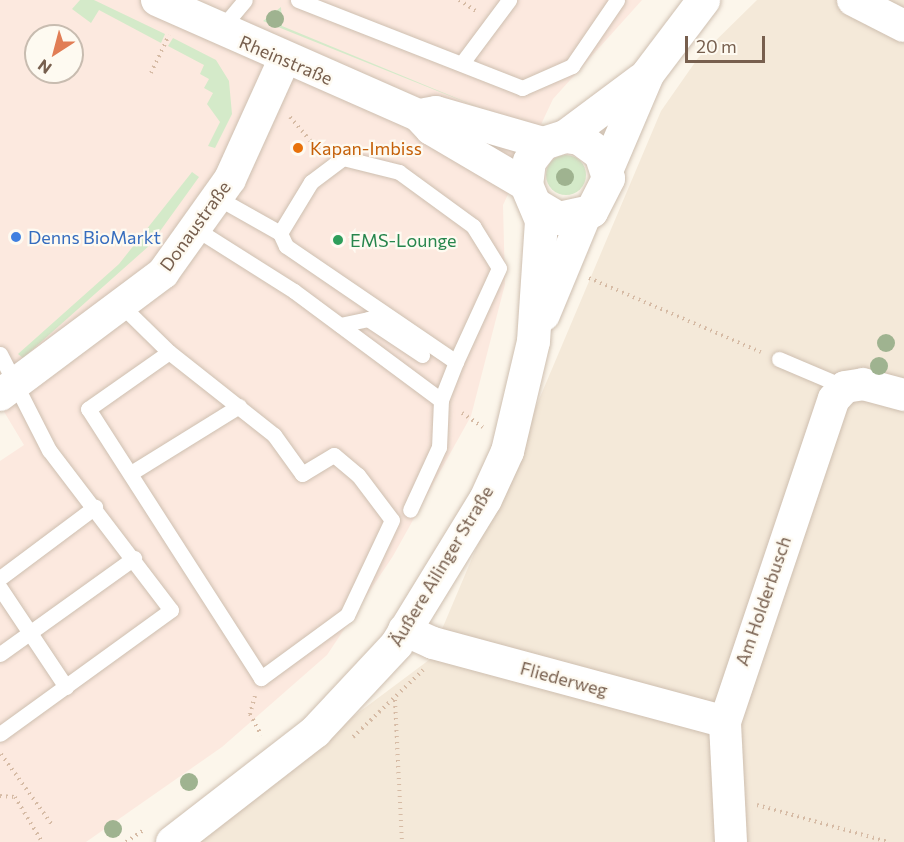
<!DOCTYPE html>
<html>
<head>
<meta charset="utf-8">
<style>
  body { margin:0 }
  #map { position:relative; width:904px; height:842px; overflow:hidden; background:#fcf6eb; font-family:Commissioner,sans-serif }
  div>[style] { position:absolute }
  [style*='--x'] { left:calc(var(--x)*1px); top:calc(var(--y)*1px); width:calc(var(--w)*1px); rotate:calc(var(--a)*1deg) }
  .residential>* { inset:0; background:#f4e9d9 }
  .commercial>* { inset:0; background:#fce9df }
  .green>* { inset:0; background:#d4eac9 }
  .round { border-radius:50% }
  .path>* { height:4px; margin-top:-2px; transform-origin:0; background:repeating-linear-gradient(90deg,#d6bba5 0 1.5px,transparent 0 6px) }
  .roads { filter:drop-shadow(0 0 2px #cebfb0) drop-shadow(0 0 2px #cebfb0) }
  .lane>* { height:15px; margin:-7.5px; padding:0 7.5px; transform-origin:7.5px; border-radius:7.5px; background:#fff }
  .street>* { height:32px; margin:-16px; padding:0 16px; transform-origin:16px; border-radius:16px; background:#fff }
  .secondary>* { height:33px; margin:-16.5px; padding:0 16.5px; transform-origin:16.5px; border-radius:16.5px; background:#fff }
  .trees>* { width:18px; height:18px; margin:-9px; border-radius:50%; background:#9fb390 }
  .dots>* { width:16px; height:16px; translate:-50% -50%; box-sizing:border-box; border:3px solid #fefaf1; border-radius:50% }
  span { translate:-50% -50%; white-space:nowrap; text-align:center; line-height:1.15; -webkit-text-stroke:4.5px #fefaf1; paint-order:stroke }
  .street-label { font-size:18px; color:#775f4e }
  .food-label { font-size:18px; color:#c56008 }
  .left { translate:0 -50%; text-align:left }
  .shop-label { font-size:18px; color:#366cbe }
  .leisure-label { font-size:18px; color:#27864d }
  .north { position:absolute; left:24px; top:24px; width:60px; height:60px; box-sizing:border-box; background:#fefaf1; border:2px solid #c8bcb0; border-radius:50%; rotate:216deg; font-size:16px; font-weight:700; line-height:24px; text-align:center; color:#775f4e }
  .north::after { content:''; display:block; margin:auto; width:21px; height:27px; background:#e17d55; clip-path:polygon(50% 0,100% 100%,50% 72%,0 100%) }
  .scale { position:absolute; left:685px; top:36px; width:80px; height:27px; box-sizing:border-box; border:3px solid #775f4e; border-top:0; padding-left:8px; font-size:18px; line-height:21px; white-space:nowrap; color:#775f4e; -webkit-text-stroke:4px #fefaf1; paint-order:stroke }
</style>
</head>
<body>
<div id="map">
  <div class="residential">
    <div style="clip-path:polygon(757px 0,904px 0,904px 842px,185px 842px,429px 660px,661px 111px,698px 58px)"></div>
  </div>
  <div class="commercial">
    <div style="clip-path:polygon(evenodd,0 0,642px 0,553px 99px,503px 205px,505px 284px,471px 416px,393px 556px,327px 655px,222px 747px,86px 842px,0 842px,0 461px,24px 445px,0 405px,0 0,36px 36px,72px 36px,72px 72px,36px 72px,36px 36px)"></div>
  </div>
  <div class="green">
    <div style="clip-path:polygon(80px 0,94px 0,165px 34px,161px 43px,99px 10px,91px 23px,72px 9px)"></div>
    <div style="clip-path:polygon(281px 7px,282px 26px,490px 112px,263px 21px)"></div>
    <div style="clip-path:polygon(173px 38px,216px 60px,229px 81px,232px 114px,215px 148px,208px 146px,220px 122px,207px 104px,213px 93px,204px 88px,209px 79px,200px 74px,204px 65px,168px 46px)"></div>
    <div class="round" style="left:546px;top:155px;width:40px;height:40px"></div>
    <div style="clip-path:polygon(192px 172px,199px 177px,150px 245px,23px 358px,18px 354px,119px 264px)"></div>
  </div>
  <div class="path">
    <div style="--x:459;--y:0;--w:20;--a:33"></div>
    <div style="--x:151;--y:73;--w:42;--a:-64.7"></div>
    <div style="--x:290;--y:117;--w:46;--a:49.4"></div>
    <div style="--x:589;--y:278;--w:187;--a:23.3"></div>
    <div style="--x:462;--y:413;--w:25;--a:34"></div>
    <div style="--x:255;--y:696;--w:19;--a:106"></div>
    <div style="--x:250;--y:714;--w:24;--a:62"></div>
    <div style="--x:395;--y:700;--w:142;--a:87.2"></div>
    <div style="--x:353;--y:737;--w:97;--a:-43.7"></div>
    <div style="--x:1;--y:754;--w:89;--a:54.2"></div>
    <div style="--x:0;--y:796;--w:15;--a:4"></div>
    <div style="--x:15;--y:797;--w:52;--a:59"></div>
    <div style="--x:757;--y:805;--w:137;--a:15.7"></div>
    <div style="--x:126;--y:842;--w:23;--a:-34"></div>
  </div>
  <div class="roads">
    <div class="lane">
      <div style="--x:298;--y:0;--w:241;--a:21.4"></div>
      <div style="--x:522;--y:88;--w:55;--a:-23.7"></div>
      <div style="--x:572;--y:66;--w:80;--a:-55.7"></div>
      <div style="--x:219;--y:31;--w:40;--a:-50"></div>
      <div style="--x:462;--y:63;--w:79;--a:-53.3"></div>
      <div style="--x:218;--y:198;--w:71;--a:29.4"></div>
      <div style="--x:280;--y:233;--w:60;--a:-58.7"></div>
      <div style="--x:311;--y:182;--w:40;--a:-37"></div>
      <div style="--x:343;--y:158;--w:58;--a:14"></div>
      <div style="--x:399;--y:172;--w:92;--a:36.1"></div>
      <div style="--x:473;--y:226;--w:49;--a:58.2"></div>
      <div style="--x:499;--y:268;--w:103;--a:114.6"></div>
      <div style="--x:456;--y:362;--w:206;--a:-145.7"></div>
      <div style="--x:286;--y:246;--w:14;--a:-115"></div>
      <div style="--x:196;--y:229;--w:116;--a:32.3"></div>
      <div style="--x:294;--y:291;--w:183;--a:36.6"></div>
      <div style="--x:441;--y:400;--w:47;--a:92.4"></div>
      <div style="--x:439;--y:447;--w:69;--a:114.7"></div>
      <div style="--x:121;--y:305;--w:67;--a:44.4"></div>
      <div style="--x:169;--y:352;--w:134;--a:38.3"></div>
      <div style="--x:274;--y:435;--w:48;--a:54.3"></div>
      <div style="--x:302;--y:474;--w:37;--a:-31"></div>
      <div style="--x:334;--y:455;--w:31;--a:40"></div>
      <div style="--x:358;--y:475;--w:56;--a:52.9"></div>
      <div style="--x:392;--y:520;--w:105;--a:115.3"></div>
      <div style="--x:347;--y:615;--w:107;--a:143.8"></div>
      <div style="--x:261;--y:678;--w:320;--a:-122.7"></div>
      <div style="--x:88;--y:409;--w:99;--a:-35.1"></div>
      <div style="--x:340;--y:325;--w:29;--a:-12"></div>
      <div style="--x:368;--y:319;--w:65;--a:33.7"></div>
      <div style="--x:0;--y:354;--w:108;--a:63"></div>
      <div style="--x:49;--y:450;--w:201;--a:52.7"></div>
      <div style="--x:171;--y:610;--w:211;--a:144.1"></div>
      <div style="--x:779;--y:359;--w:72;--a:23"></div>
      <div style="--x:441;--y:400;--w:41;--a:-68.5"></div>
      <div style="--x:131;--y:473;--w:127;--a:-31.8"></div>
      <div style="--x:0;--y:578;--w:119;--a:-36.8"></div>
      <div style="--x:0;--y:588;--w:119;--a:56.3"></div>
      <div style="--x:0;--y:654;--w:165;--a:-35.6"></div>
    </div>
    <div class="street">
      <div style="--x:157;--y:0;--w:285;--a:23.8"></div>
      <div style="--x:418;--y:115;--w:19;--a:47"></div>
      <div style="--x:431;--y:129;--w:110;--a:30.5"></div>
      <div style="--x:853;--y:0;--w:57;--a:27"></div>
      <div style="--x:425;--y:114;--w:11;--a:-10"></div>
      <div style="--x:436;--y:112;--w:111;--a:16.2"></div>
      <div style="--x:0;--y:395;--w:204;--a:-36.8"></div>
      <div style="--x:163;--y:273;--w:115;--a:-54.5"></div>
      <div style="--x:230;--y:179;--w:131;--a:-65.6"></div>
      <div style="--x:404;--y:630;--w:32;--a:24"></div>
      <div style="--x:433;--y:643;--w:302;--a:15.1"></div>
      <div style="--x:731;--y:842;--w:120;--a:-92.9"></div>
      <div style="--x:725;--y:722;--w:341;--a:-71.4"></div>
      <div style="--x:834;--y:399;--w:16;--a:-47"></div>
      <div style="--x:845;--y:387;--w:18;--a:-9"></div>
      <div style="--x:863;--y:384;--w:42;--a:15"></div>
    </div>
    <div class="secondary">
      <div style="--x:565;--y:136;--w:94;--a:-36.7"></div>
      <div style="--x:607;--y:168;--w:102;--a:-66.9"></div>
      <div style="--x:647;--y:74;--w:93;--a:-52.9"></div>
      <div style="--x:543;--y:314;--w:107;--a:-67.5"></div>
      <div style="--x:172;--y:842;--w:181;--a:-37.8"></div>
      <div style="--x:315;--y:731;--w:119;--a:-47"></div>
      <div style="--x:396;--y:644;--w:170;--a:-58.5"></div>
      <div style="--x:485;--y:499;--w:53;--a:-65.4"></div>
      <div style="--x:507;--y:451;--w:113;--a:-76.7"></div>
      <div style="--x:533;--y:341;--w:121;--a:-86.2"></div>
      <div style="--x:541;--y:220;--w:38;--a:-113"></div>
      <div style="--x:526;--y:185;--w:24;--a:-83"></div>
      <div style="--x:529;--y:161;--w:23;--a:-52"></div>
      <div style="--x:543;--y:143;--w:23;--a:-18"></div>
      <div style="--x:565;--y:136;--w:14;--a:8"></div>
      <div style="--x:579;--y:138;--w:26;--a:36"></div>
      <div style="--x:600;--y:153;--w:26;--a:72"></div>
      <div style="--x:608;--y:178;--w:37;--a:117"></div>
      <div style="--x:591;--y:211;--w:34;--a:168"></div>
      <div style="--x:558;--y:218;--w:26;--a:-149"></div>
    </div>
  </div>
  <div class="trees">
    <div style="left:275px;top:19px"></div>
    <div style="left:565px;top:177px"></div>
    <div style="left:886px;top:343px"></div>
    <div style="left:879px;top:366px"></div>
    <div style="left:189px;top:782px"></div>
    <div style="left:113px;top:829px"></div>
  </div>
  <div class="dots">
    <div style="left:298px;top:148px;background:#e8710a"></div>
    <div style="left:16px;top:237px;background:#3f7fe0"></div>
    <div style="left:338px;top:240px;background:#2e9e5b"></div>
  </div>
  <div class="street-label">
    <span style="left:286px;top:60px;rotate:23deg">Rheinstraße</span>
    <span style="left:195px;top:226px;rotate:-54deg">Donaustraße</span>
    <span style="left:441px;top:566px;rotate:-59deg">Äußere Ailinger Straße</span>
    <span style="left:763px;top:601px;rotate:-71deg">Am Holderbusch</span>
    <span style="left:564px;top:679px;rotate:15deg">Fliederweg</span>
  </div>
  <div class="food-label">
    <span class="left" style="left:310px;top:148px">Kapan-Imbiss</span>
  </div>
  <div class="shop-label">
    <span class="left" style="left:28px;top:237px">Denns BioMarkt</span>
  </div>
  <div class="leisure-label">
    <span class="left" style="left:350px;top:240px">EMS-Lounge</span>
  </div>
  <div class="north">N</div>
  <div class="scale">20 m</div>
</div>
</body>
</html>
